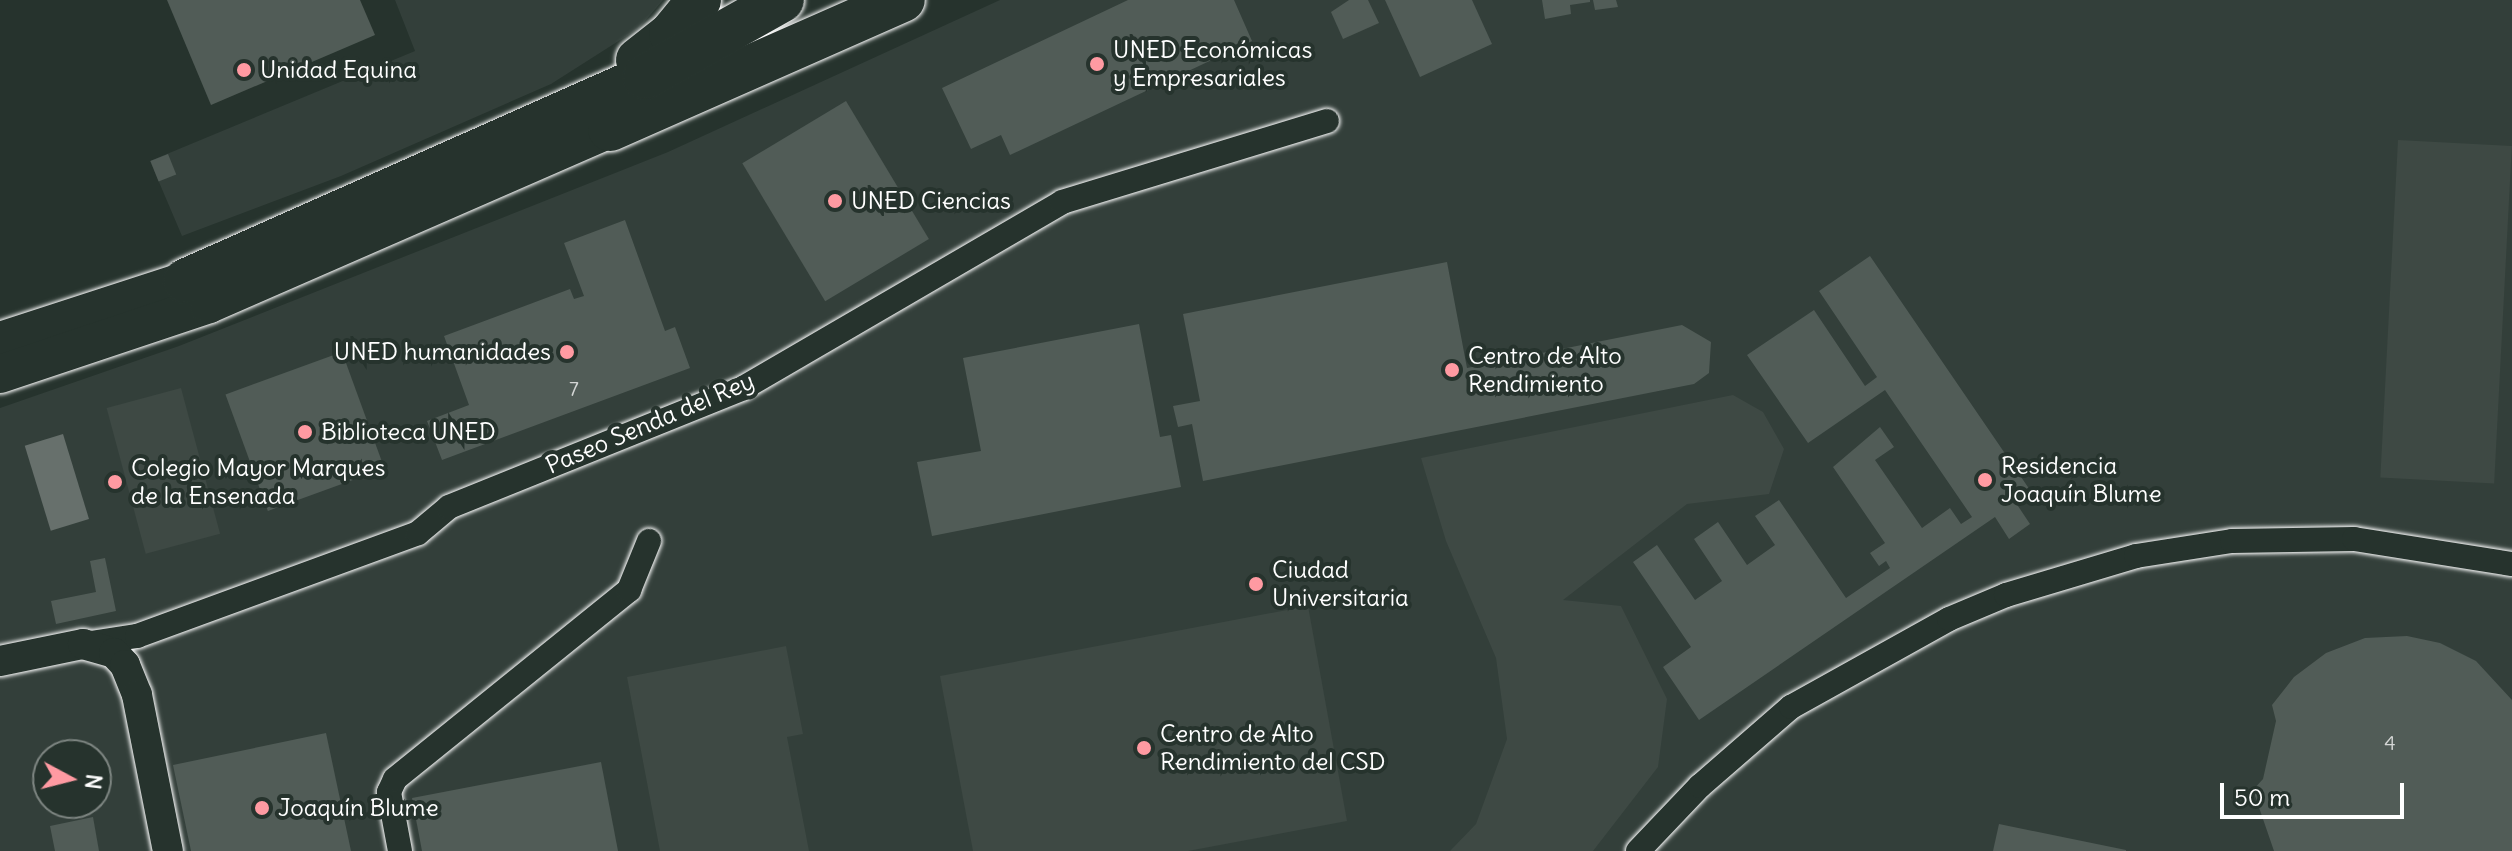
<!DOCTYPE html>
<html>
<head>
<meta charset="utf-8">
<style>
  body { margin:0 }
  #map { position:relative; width:2512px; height:851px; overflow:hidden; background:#26332d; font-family:Delius,sans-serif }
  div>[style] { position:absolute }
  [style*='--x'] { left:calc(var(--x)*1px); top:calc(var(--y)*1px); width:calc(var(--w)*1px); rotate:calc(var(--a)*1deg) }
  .built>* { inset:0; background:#333f3a }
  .green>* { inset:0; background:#3e4944; transform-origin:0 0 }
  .water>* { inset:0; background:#67706c; transform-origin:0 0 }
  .building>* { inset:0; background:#515c57; transform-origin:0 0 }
  .roads { filter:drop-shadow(0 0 2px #fff) drop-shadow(0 0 2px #fff) }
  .minor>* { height:24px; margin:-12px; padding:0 12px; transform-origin:12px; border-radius:12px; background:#26332d }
  .tertiary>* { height:30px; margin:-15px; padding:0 15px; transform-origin:15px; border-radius:15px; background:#26332d }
  .primary>* { height:38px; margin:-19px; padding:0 19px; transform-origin:19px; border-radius:19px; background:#26332d }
  .motorway>* { height:44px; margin:-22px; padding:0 22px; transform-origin:22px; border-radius:22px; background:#26332d }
  .dots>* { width:22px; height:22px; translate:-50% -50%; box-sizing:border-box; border:4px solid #26332d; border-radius:50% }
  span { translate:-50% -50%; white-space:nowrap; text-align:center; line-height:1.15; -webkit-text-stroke:8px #26332d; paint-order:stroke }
  .number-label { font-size:20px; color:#d4d6d5 }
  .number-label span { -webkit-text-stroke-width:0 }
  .poi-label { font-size:24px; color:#fff }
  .left { translate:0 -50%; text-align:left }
  .right { translate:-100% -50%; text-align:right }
  .street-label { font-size:24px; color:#fff }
  .north { position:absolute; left:32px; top:739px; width:80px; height:80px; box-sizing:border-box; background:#26332d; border:2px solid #7d8581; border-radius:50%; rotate:97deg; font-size:22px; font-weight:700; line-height:32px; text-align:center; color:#fff }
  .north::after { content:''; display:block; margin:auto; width:28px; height:36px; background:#ff9aa2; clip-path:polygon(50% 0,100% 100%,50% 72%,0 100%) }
  .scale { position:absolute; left:2220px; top:783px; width:184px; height:36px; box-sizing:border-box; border:4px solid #fff; border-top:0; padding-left:10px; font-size:24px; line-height:28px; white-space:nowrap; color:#fff; -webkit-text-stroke:6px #26332d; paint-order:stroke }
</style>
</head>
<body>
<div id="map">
  <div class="built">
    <div style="clip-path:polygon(395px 0,663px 0,639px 28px,551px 84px,341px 176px,182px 236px,150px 161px,415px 51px)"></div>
    <div style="clip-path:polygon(evenodd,1000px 0,2512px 0,2512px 851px,0 851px,0 408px,179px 346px,668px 152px,1000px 0,48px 755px,96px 755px,96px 803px,48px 803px,48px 755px)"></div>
  </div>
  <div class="green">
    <div style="left:2398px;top:140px;width:114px;height:338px;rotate:3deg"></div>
    <div style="left:181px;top:388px;width:151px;height:77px;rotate:75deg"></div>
    <div style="clip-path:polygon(1733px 395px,1763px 412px,1784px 449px,1769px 494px,1687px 504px,1563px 600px,1621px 606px,1667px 699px,1658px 767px,1593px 851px,1450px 851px,1476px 824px,1507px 739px,1496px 658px,1446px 541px,1421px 458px)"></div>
    <div style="clip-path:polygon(1308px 606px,1347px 821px,1188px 851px,973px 851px,940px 676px)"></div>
    <div style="clip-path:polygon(786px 646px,803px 734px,787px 737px,809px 851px,660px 851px,627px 677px)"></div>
  </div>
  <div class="water">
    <div style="left:63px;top:434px;width:89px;height:40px;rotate:73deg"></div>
  </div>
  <div class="building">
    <div style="clip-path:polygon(167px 0,360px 0,375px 35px,211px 105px)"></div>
    <div style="clip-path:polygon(1128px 0,1234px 0,1252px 41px,1010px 155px,1001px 135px,971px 149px,942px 88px)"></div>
    <div style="clip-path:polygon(1349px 0,1368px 0,1379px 23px,1343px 39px,1331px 12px)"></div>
    <div style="clip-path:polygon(1385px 0,1472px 0,1492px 44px,1420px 77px)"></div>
    <div style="clip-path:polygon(1542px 0,1590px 0,1590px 2px,1570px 5px,1571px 14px,1545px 19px)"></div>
    <div style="clip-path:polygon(1593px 0,1616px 0,1618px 7px,1595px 10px)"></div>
    <div style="left:846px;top:101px;width:161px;height:121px;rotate:59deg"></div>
    <div style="left:168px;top:154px;width:22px;height:19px;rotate:68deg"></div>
    <div style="clip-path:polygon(625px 220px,665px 331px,675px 327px,690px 368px,442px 460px,427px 421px,469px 405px,444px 336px,570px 289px,574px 299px,584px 296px,564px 243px)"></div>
    <div style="clip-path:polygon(1870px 256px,2032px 493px,2016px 503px,2030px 524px,2009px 539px,1995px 517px,1699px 720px,1663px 667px,1691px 647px,1633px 562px,1657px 545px,1695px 600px,1722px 581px,1694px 539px,1718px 522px,1747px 565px,1775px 545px,1755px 516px,1779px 500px,1846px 598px,1890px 568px,1886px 561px,1879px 566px,1870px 553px,1885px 543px,1833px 467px,1880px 427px,1894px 447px,1875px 460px,1922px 528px,1950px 508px,1961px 524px,1972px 517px,1885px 390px,1808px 443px,1747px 355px,1814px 310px,1865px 386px,1877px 377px,1819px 291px)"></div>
    <div style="clip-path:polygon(1447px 262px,1467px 368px,1682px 325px,1711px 342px,1709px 373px,1694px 384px,1203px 481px,1192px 424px,1178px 427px,1173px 406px,1200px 401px,1183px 314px)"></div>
    <div style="clip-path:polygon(1139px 324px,1160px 437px,1171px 435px,1181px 487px,932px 536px,917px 462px,981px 451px,963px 358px)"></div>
    <div style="left:342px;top:352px;width:124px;height:124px;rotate:70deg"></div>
    <div style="clip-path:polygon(105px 558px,116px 611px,56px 624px,51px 601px,96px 592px,90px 561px)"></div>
    <div style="clip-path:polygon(2407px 636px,2440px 643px,2476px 661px,2512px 700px,2512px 851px,2274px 851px,2253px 790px,2263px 779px,2276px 721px,2272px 705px,2294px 677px,2326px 653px,2365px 638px)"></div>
    <div style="clip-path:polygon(326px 733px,351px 851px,191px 851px,173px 765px)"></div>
    <div style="clip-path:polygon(601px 762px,618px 851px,422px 851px,412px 798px)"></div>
    <div style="clip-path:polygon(93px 817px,99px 851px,55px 851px,50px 826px)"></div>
    <div style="clip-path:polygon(1999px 824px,2126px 850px,2126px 851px,1993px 851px)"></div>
  </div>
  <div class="roads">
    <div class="minor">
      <div style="--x:84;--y:644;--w:54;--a:-8.6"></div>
      <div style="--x:137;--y:636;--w:299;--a:-20.1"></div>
      <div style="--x:418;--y:533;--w:40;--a:-40"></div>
      <div style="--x:449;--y:507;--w:317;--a:-22"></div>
      <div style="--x:743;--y:388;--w:369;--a:-30.2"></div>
      <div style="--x:1062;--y:202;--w:277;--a:-17"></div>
      <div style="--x:400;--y:851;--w:60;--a:-100.6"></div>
      <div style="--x:389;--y:792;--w:14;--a:-65"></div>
      <div style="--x:395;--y:779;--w:301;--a:-38.9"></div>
      <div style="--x:629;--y:590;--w:53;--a:-67.8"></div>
      <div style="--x:1638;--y:851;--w:90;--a:-46.4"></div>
      <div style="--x:1700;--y:786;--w:121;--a:-41"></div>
      <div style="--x:1791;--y:707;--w:181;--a:-29.1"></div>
      <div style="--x:1949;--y:619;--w:62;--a:-22.8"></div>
      <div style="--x:2006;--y:595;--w:136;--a:-16.7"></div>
      <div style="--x:2136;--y:556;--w:97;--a:-8.9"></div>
      <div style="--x:2232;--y:541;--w:122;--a:-0.9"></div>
      <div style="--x:2354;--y:539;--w:160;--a:9"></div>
    </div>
    <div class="tertiary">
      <div style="--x:0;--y:661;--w:85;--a:-11.6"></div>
      <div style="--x:83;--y:644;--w:32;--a:16"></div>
      <div style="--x:114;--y:653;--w:16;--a:47"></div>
      <div style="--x:125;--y:665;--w:32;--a:68"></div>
      <div style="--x:137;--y:695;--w:159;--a:78.8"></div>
    </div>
    <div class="primary">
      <div style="--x:0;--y:341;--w:194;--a:-18"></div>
      <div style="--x:0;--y:374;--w:220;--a:-18.5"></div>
      <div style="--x:209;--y:304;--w:438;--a:-23.6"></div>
    </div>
    <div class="motorway">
      <div style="--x:638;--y:60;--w:42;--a:-38.2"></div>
      <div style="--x:671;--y:34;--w:44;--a:-50.5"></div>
      <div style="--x:610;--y:129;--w:320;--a:-23.8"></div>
      <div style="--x:185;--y:281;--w:503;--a:-23.92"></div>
      <div style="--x:645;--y:77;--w:157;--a:-29.3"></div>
    </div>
  </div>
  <div class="dots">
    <div style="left:1097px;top:64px;background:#ff9aa2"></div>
    <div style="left:244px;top:70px;background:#ff9aa2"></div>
    <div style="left:835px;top:201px;background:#ff9aa2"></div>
    <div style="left:567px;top:352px;background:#ff9aa2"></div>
    <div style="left:1452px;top:370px;background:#ff9aa2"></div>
    <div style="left:305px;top:432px;background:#ff9aa2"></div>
    <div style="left:1985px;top:480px;background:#ff9aa2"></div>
    <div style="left:115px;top:482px;background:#ff9aa2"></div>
    <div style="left:1256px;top:584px;background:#ff9aa2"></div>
    <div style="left:1144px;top:748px;background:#ff9aa2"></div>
    <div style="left:262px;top:808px;background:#ff9aa2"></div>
  </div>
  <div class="number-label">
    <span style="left:574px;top:388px">7</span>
    <span style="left:2390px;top:742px">4</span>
  </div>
  <div class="poi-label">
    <span class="left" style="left:1113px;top:64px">UNED Económicas<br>y Empresariales</span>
    <span class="left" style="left:260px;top:70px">Unidad Equina</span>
    <span class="left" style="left:851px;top:201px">UNED Ciencias</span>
    <span class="right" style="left:551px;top:352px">UNED humanidades</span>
    <span class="left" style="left:1468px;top:370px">Centro de Alto<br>Rendimiento</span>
    <span class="left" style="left:321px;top:432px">Biblioteca UNED</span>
    <span class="left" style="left:2001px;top:480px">Residencia<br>Joaquín Blume</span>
    <span class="left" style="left:131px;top:482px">Colegio Mayor Marques<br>de la Ensenada</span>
    <span class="left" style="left:1272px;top:584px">Ciudad<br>Universitaria</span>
    <span class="left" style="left:1160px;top:748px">Centro de Alto<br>Rendimiento del CSD</span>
    <span class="left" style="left:278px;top:808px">Joaquín Blume</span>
  </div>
  <div class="street-label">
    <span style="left:650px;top:423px;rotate:-23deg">Paseo Senda del Rey</span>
  </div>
  <div class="north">N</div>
  <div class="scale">50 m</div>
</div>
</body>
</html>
